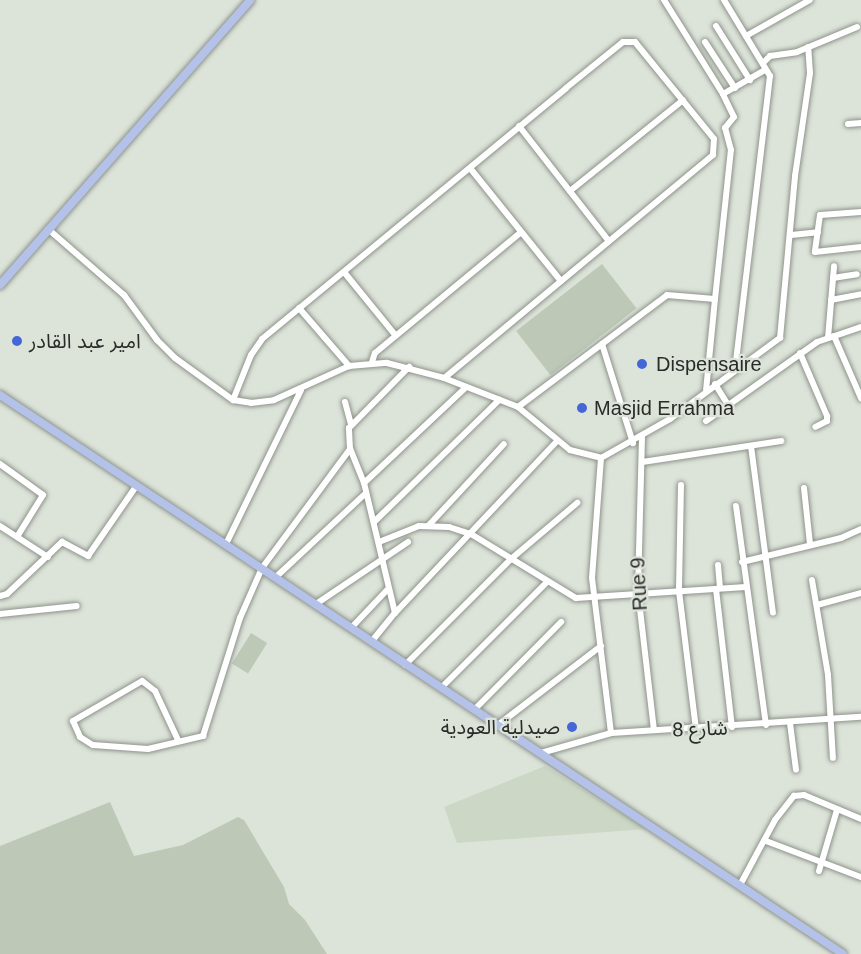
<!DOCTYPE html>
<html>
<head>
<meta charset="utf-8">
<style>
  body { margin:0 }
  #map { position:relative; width:861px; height:954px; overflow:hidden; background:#dce3d9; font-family:Arial,"Noto Sans Arabic",sans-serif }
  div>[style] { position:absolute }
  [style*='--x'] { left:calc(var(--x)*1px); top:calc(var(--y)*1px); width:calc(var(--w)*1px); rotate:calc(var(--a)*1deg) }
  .built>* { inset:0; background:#ccd7c6 }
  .green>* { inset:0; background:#bdc8b7; transform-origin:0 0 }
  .roads { filter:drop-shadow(0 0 2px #8e948b) drop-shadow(0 0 2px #8e948b) }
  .minor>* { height:6px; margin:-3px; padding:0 3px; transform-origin:3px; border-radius:3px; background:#fff }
  .major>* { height:8px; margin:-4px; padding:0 4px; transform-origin:4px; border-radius:4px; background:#b4c2e9 }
  .dots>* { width:16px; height:16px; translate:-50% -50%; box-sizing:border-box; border:3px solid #dce3d9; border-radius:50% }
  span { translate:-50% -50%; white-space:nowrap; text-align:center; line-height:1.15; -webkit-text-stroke:4.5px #dce3d9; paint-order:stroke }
  .poi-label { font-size:20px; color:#282b27 }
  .left { translate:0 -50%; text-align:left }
  .right { translate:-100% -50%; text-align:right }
  .street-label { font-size:20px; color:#282b27 }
</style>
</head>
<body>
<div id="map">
  <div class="built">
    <div style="clip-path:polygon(545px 766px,646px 829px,457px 843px,444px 807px)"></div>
  </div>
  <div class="green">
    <div style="left:602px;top:264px;width:56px;height:109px;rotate:52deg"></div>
    <div style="left:251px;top:633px;width:19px;height:36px;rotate:32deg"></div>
    <div style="clip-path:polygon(110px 802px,134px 856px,183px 845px,238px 817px,244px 820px,284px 887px,289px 904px,305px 920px,327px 954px,0 954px,0 846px)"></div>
  </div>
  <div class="roads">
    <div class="minor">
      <div style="--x:664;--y:0;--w:111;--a:57.9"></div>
      <div style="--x:723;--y:94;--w:48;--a:-29.7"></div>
      <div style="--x:724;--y:0;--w:89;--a:58.8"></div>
      <div style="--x:770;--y:76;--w:295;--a:96.8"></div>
      <div style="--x:716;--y:26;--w:64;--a:57.8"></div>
      <div style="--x:746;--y:36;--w:73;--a:-29.4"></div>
      <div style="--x:705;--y:42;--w:55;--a:56.9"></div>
      <div style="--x:763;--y:63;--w:10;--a:-45"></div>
      <div style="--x:770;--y:56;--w:27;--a:-8"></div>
      <div style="--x:797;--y:52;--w:65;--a:-22.6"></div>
      <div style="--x:848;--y:124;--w:13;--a:-4"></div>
      <div style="--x:519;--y:126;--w:146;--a:52"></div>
      <div style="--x:470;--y:168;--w:145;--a:51.2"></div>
      <div style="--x:570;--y:191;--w:145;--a:-38.8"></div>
      <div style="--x:861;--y:212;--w:41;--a:175.8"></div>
      <div style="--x:820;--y:215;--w:37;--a:98"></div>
      <div style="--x:815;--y:252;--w:46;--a:-6.2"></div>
      <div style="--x:48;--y:229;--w:101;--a:41"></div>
      <div style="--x:124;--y:295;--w:56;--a:53.7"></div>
      <div style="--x:157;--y:340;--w:25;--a:45"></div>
      <div style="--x:175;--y:358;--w:72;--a:35.9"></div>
      <div style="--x:233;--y:400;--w:18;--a:9"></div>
      <div style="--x:251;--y:403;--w:23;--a:-7"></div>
      <div style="--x:274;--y:400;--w:82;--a:-24.4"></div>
      <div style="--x:349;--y:366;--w:38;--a:-5"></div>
      <div style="--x:387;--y:363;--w:59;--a:14.7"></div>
      <div style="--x:444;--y:378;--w:79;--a:21.4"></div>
      <div style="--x:518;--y:407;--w:67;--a:39.6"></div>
      <div style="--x:570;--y:450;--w:32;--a:14"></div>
      <div style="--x:601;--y:458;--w:79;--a:-29.5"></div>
      <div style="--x:670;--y:419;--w:137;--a:-36.4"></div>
      <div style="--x:780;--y:338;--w:163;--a:-84.7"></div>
      <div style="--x:795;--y:176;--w:104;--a:-81.7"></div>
      <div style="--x:810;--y:73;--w:26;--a:-94"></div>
      <div style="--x:791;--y:235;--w:27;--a:-6"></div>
      <div style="--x:344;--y:272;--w:82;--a:50.9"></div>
      <div style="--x:833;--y:278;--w:24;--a:-9"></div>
      <div style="--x:715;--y:299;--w:150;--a:-83.9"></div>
      <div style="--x:731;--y:150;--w:23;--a:-105"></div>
      <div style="--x:725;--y:128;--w:14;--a:-51"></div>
      <div style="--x:734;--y:117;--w:25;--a:-116"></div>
      <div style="--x:831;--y:300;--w:31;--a:-11"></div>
      <div style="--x:299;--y:308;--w:77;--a:49.2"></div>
      <div style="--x:834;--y:336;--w:68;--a:66.5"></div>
      <div style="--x:828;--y:338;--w:72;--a:-85.2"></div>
      <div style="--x:602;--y:344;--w:104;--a:72.6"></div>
      <div style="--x:800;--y:353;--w:69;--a:66.8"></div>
      <div style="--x:827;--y:416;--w:5;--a:90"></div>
      <div style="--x:827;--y:421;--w:13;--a:153"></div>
      <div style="--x:372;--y:362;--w:9;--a:-72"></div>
      <div style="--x:375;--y:353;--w:188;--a:-39.6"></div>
      <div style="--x:715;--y:384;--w:26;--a:58"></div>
      <div style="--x:233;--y:400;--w:48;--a:-68.2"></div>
      <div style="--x:251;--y:355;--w:19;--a:-55"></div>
      <div style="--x:262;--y:339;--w:394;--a:-39.5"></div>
      <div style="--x:566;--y:88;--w:73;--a:-38.9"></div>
      <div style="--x:623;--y:42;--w:12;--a:0"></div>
      <div style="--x:635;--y:42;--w:125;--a:50.8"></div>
      <div style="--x:714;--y:139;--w:16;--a:94"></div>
      <div style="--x:713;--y:155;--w:349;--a:140.3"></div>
      <div style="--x:345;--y:402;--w:23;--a:75"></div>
      <div style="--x:518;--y:407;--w:186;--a:-36.9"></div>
      <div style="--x:667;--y:295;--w:48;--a:4.8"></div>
      <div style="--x:715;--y:299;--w:91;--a:95.6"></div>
      <div style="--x:706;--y:421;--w:136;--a:-35.4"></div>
      <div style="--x:817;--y:342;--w:46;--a:-18.8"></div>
      <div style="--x:642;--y:437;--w:155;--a:91.5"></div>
      <div style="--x:638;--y:592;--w:139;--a:83.4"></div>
      <div style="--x:751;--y:446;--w:168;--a:82.5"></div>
      <div style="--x:601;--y:458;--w:120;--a:94.3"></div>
      <div style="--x:592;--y:578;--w:156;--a:83"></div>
      <div style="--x:642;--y:462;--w:141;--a:-8.6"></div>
      <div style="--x:0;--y:464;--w:53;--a:35.8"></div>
      <div style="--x:43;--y:495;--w:49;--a:121.8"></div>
      <div style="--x:364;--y:483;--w:139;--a:-43.2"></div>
      <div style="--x:681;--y:485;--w:106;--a:91.1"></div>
      <div style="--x:679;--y:591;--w:140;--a:83"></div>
      <div style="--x:804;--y:488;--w:56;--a:83.9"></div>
      <div style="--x:736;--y:506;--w:221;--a:82.2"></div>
      <div style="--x:374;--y:522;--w:175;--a:-44.3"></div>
      <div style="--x:429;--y:525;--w:110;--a:-47.2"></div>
      <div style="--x:0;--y:526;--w:57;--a:32.9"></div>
      <div style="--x:379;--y:542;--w:43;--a:-21.8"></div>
      <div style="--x:419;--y:526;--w:30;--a:2"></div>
      <div style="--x:449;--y:527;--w:23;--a:18"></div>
      <div style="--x:471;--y:534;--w:123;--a:31.4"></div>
      <div style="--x:576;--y:598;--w:170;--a:-3.7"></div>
      <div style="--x:226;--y:544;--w:171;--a:-64"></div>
      <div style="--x:742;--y:562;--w:102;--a:-13.6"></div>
      <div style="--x:841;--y:538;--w:22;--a:-24"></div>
      <div style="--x:718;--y:565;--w:23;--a:85"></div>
      <div style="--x:277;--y:576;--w:120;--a:-43"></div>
      <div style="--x:812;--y:580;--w:96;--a:80.4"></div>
      <div style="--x:828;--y:675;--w:83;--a:86.6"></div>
      <div style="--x:716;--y:589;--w:139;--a:83.4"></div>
      <div style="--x:0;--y:596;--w:7;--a:-16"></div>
      <div style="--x:7;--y:594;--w:76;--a:-43.4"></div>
      <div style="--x:62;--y:542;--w:30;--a:28"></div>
      <div style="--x:88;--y:556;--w:86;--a:-55.4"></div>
      <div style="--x:316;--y:604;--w:111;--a:-34"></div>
      <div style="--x:817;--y:605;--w:46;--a:-15.3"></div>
      <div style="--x:395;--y:613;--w:236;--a:-46.7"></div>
      <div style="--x:0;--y:614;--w:77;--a:-5.9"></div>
      <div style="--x:352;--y:627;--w:51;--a:-46.6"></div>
      <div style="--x:372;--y:641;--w:36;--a:-51"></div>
      <div style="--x:395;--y:613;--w:134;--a:-103.4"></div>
      <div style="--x:364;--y:483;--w:37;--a:-112"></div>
      <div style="--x:350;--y:449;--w:21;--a:-93"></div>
      <div style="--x:349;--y:428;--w:86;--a:-45.5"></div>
      <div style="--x:405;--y:665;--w:150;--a:-45"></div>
      <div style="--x:511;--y:559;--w:87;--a:-40.3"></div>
      <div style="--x:441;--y:688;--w:148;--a:-45"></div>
      <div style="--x:474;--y:710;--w:124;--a:-45.3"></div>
      <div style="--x:790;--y:723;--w:47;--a:82.7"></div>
      <div style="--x:498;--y:725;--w:130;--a:-37.5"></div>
      <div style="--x:178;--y:740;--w:54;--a:-115.1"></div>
      <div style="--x:155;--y:691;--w:16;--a:-142"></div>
      <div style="--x:142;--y:681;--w:80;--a:149.9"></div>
      <div style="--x:73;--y:721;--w:17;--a:66"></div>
      <div style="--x:80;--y:737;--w:15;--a:32"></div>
      <div style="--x:93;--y:745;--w:55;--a:4.2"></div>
      <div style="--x:148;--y:749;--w:57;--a:-13.3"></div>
      <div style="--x:203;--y:736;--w:124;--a:-72.6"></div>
      <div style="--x:240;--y:618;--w:55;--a:-66.3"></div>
      <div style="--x:262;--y:568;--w:148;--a:-53.5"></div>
      <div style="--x:541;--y:753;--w:73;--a:-15.9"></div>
      <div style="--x:611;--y:733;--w:251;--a:-3.7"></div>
      <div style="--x:766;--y:841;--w:102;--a:20.8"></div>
      <div style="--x:819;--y:871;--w:64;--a:-73.6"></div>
      <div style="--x:740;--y:885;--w:74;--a:-61.7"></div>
      <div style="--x:775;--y:820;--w:31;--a:-52"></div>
      <div style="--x:794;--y:796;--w:10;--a:-6"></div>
      <div style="--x:804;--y:795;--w:62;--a:22.8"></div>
    </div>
    <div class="major">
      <div style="--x:0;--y:285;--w:379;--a:-48.7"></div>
      <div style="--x:0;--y:395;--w:1011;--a:33.55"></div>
    </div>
  </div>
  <div class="dots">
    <div style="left:17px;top:341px;background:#4566d9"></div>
    <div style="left:642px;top:364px;background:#4566d9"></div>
    <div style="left:582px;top:408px;background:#4566d9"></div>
    <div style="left:572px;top:727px;background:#4566d9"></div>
  </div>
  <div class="poi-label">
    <span class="left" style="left:29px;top:341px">امير عبد القادر</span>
    <span class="left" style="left:656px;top:364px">Dispensaire</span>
    <span class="left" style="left:594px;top:408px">Masjid Errahma</span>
    <span class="right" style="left:560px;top:727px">صيدلية العودية</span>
  </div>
  <div class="street-label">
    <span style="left:639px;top:584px;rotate:-93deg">Rue 9</span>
    <span style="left:700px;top:729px;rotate:-2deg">شارع 8</span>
  </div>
</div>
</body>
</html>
